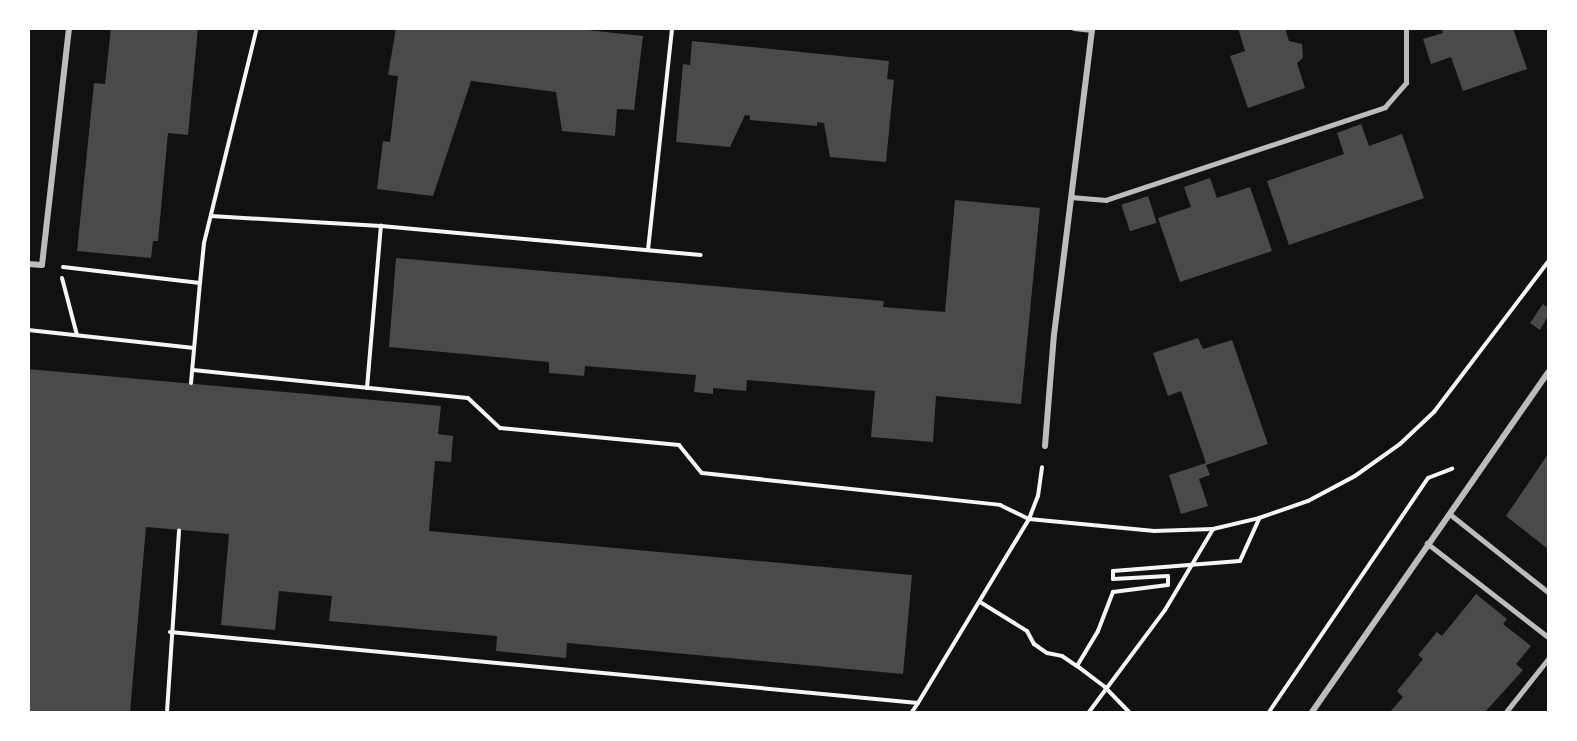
<!DOCTYPE html>
<html>
<head>
<meta charset="utf-8">
<style>
  body { margin:0 }
  #map { position:relative; width:1577px; height:741px; overflow:hidden; background:#111; font-family:"Noto Sans",sans-serif }
  div>[style] { position:absolute }
  [style*='--x'] { left:calc(var(--x)*1px); top:calc(var(--y)*1px); width:calc(var(--w)*1px); rotate:calc(var(--a)*1deg) }
  .building>* { inset:0; background:#4a4a4a; transform-origin:0 0 }
  .path>* { height:4px; margin:-2px; padding:0 2px; transform-origin:2px; border-radius:2px; background:#f5f5f5 }
  .service>* { height:4.5px; margin:-2.25px; padding:0 2.25px; transform-origin:2.25px; border-radius:2.25px; background:#bcbcbc }
  .minor>* { height:6px; margin:-3px; padding:0 3px; transform-origin:3px; border-radius:3px; background:#bcbcbc }
  span { translate:-50% -50%; white-space:nowrap; text-align:center; line-height:1.15; -webkit-text-stroke:4.5px #fff; paint-order:stroke }
  .frame { position:absolute; inset:0; border:30px solid #fff; pointer-events:none }
</style>
</head>
<body>
<div id="map">
  <div class="building">
    <div style="clip-path:polygon(111px 28px,198px 28px,188px 135px,168px 133px,158px 241px,153px 241px,151px 258px,77px 251px,94px 83px,105px 84px)"></div>
    <div style="clip-path:polygon(396px 28px,568px 28px,643px 36px,634px 110px,617px 109px,615px 136px,562px 131px,556px 92px,471px 81px,433px 196px,377px 189px,383px 141px,390px 142px,398px 76px,388px 75px)"></div>
    <div style="clip-path:polygon(1238px 28px,1285px 28px,1289px 41px,1302px 44px,1303px 58px,1297px 63px,1305px 88px,1248px 108px,1230px 56px,1245px 51px)"></div>
    <div style="clip-path:polygon(1441px 28px,1513px 28px,1527px 69px,1463px 91px,1451px 57px,1431px 64px,1423px 39px,1443px 33px)"></div>
    <div style="clip-path:polygon(692px 41px,889px 61px,887px 79px,894px 80px,886px 162px,830px 157px,824px 123px,817px 122px,817px 126px,750px 120px,750px 116px,745px 115px,730px 147px,676px 142px,683px 64px,690px 65px)"></div>
    <div style="clip-path:polygon(1361px 124px,1369px 146px,1402px 134px,1424px 198px,1289px 245px,1267px 181px,1344px 154px,1337px 133px)"></div>
    <div style="clip-path:polygon(1210px 178px,1217px 198px,1250px 187px,1272px 251px,1180px 282px,1158px 218px,1191px 207px,1184px 187px)"></div>
    <div style="left:1148px;top:196px;width:28px;height:28px;rotate:72deg"></div>
    <div style="clip-path:polygon(955px 200px,1040px 208px,1021px 404px,936px 396px,933px 442px,871px 437px,875px 391px,747px 380px,746px 391px,713px 388px,713px 394px,694px 392px,696px 375px,585px 366px,584px 376px,549px 373px,549px 362px,389px 347px,396px 258px,884px 301px,883px 307px,945px 312px)"></div>
    <div style="clip-path:polygon(1543px 304px,1548px 308px,1548px 316px,1540px 330px,1530px 323px)"></div>
    <div style="clip-path:polygon(1198px 338px,1203px 349px,1232px 340px,1268px 444px,1206px 465px,1210px 475px,1199px 479px,1208px 506px,1181px 514px,1169px 475px,1206px 463px,1181px 391px,1168px 396px,1153px 353px)"></div>
    <div style="clip-path:polygon(28px 369px,441px 406px,438px 434px,453px 436px,451px 462px,435px 461px,429px 531px,912px 575px,903px 674px,567px 643px,566px 658px,496px 651px,497px 636px,329px 621px,332px 596px,279px 591px,275px 630px,221px 625px,229px 534px,146px 527px,130px 712px,28px 712px)"></div>
    <div style="clip-path:polygon(1548px 454px,1548px 549px,1506px 516px)"></div>
    <div style="clip-path:polygon(1476px 594px,1507px 619px,1503px 624px,1531px 646px,1516px 664px,1523px 670px,1485px 712px,1390px 712px,1403px 697px,1397px 691px,1423px 659px,1418px 655px,1437px 632px,1442px 636px)"></div>
  </div>
  <div class="path">
    <div style="--x:211;--y:216;--w:170;--a:3.4"></div>
    <div style="--x:381;--y:226;--w:321;--a:5.2"></div>
    <div style="--x:648;--y:250;--w:223;--a:-83.8"></div>
    <div style="--x:63;--y:267;--w:138;--a:6.7"></div>
    <div style="--x:200;--y:283;--w:40;--a:-84.3"></div>
    <div style="--x:204;--y:243;--w:221;--a:-76.2"></div>
    <div style="--x:62;--y:278;--w:59;--a:75.3"></div>
    <div style="--x:28;--y:330;--w:167;--a:6.2"></div>
    <div style="--x:193;--y:370;--w:276;--a:5.8"></div>
    <div style="--x:468;--y:398;--w:44;--a:43.2"></div>
    <div style="--x:500;--y:428;--w:180;--a:5.4"></div>
    <div style="--x:679;--y:445;--w:36;--a:51"></div>
    <div style="--x:702;--y:473;--w:300;--a:6.1"></div>
    <div style="--x:1000;--y:505;--w:32;--a:26"></div>
    <div style="--x:1029;--y:519;--w:25;--a:-69"></div>
    <div style="--x:1038;--y:496;--w:29;--a:-82"></div>
    <div style="--x:191;--y:383;--w:100;--a:-84.9"></div>
    <div style="--x:367;--y:388;--w:163;--a:-85.1"></div>
    <div style="--x:980;--y:602;--w:55;--a:31.7"></div>
    <div style="--x:1027;--y:631;--w:15;--a:62"></div>
    <div style="--x:1034;--y:644;--w:16;--a:35"></div>
    <div style="--x:1047;--y:653;--w:15;--a:11"></div>
    <div style="--x:1062;--y:656;--w:18;--a:34"></div>
    <div style="--x:170;--y:632;--w:751;--a:5.42"></div>
    <div style="--x:918;--y:703;--w:11;--a:124"></div>
    <div style="--x:918;--y:703;--w:215;--a:-58.9"></div>
    <div style="--x:1029;--y:519;--w:126;--a:5.5"></div>
    <div style="--x:1154;--y:531;--w:59;--a:-1.9"></div>
    <div style="--x:1213;--y:529;--w:47;--a:-13.4"></div>
    <div style="--x:1259;--y:518;--w:52;--a:-19.1"></div>
    <div style="--x:1308;--y:501;--w:53;--a:-28"></div>
    <div style="--x:1355;--y:476;--w:55;--a:-35.4"></div>
    <div style="--x:1400;--y:444;--w:47;--a:-43.3"></div>
    <div style="--x:1434;--y:412;--w:188;--a:-52.8"></div>
    <div style="--x:167;--y:712;--w:182;--a:-86.2"></div>
    <div style="--x:1089;--y:712;--w:127;--a:-53.3"></div>
    <div style="--x:1165;--y:610;--w:94;--a:-59.3"></div>
    <div style="--x:1129;--y:712;--w:35;--a:-134"></div>
    <div style="--x:1105;--y:687;--w:35;--a:-143"></div>
    <div style="--x:1077;--y:666;--w:41;--a:-59"></div>
    <div style="--x:1098;--y:631;--w:42;--a:-69"></div>
    <div style="--x:1113;--y:592;--w:55;--a:-7.3"></div>
    <div style="--x:1168;--y:585;--w:9;--a:-90"></div>
    <div style="--x:1168;--y:576;--w:55;--a:176.9"></div>
    <div style="--x:1113;--y:579;--w:8;--a:-90"></div>
    <div style="--x:1113;--y:571;--w:127;--a:-4.5"></div>
    <div style="--x:1240;--y:561;--w:46;--a:-65.7"></div>
    <div style="--x:1269;--y:712;--w:283;--a:-55.8"></div>
    <div style="--x:1428;--y:478;--w:26;--a:-21"></div>
  </div>
  <div class="service">
    <div style="--x:1074;--y:28;--w:18;--a:6"></div>
    <div style="--x:1071;--y:197;--w:35;--a:5"></div>
    <div style="--x:1106;--y:200;--w:294;--a:-18.4"></div>
    <div style="--x:1385;--y:107;--w:32;--a:-49"></div>
    <div style="--x:1406;--y:83;--w:55;--a:-90"></div>
    <div style="--x:1450;--y:514;--w:125;--a:38.5"></div>
    <div style="--x:1427;--y:543;--w:153;--a:37.8"></div>
    <div style="--x:1506;--y:712;--w:68;--a:-51.6"></div>
  </div>
  <div class="minor">
    <div style="--x:28;--y:264;--w:14;--a:4"></div>
    <div style="--x:42;--y:265;--w:239;--a:-83.5"></div>
    <div style="--x:1045;--y:446;--w:111;--a:-85.4"></div>
    <div style="--x:1054;--y:335;--w:309;--a:-82.9"></div>
    <div style="--x:1312;--y:712;--w:413;--a:-55.2"></div>
  </div>
  <div class="frame"></div>
</div>
</body>
</html>
